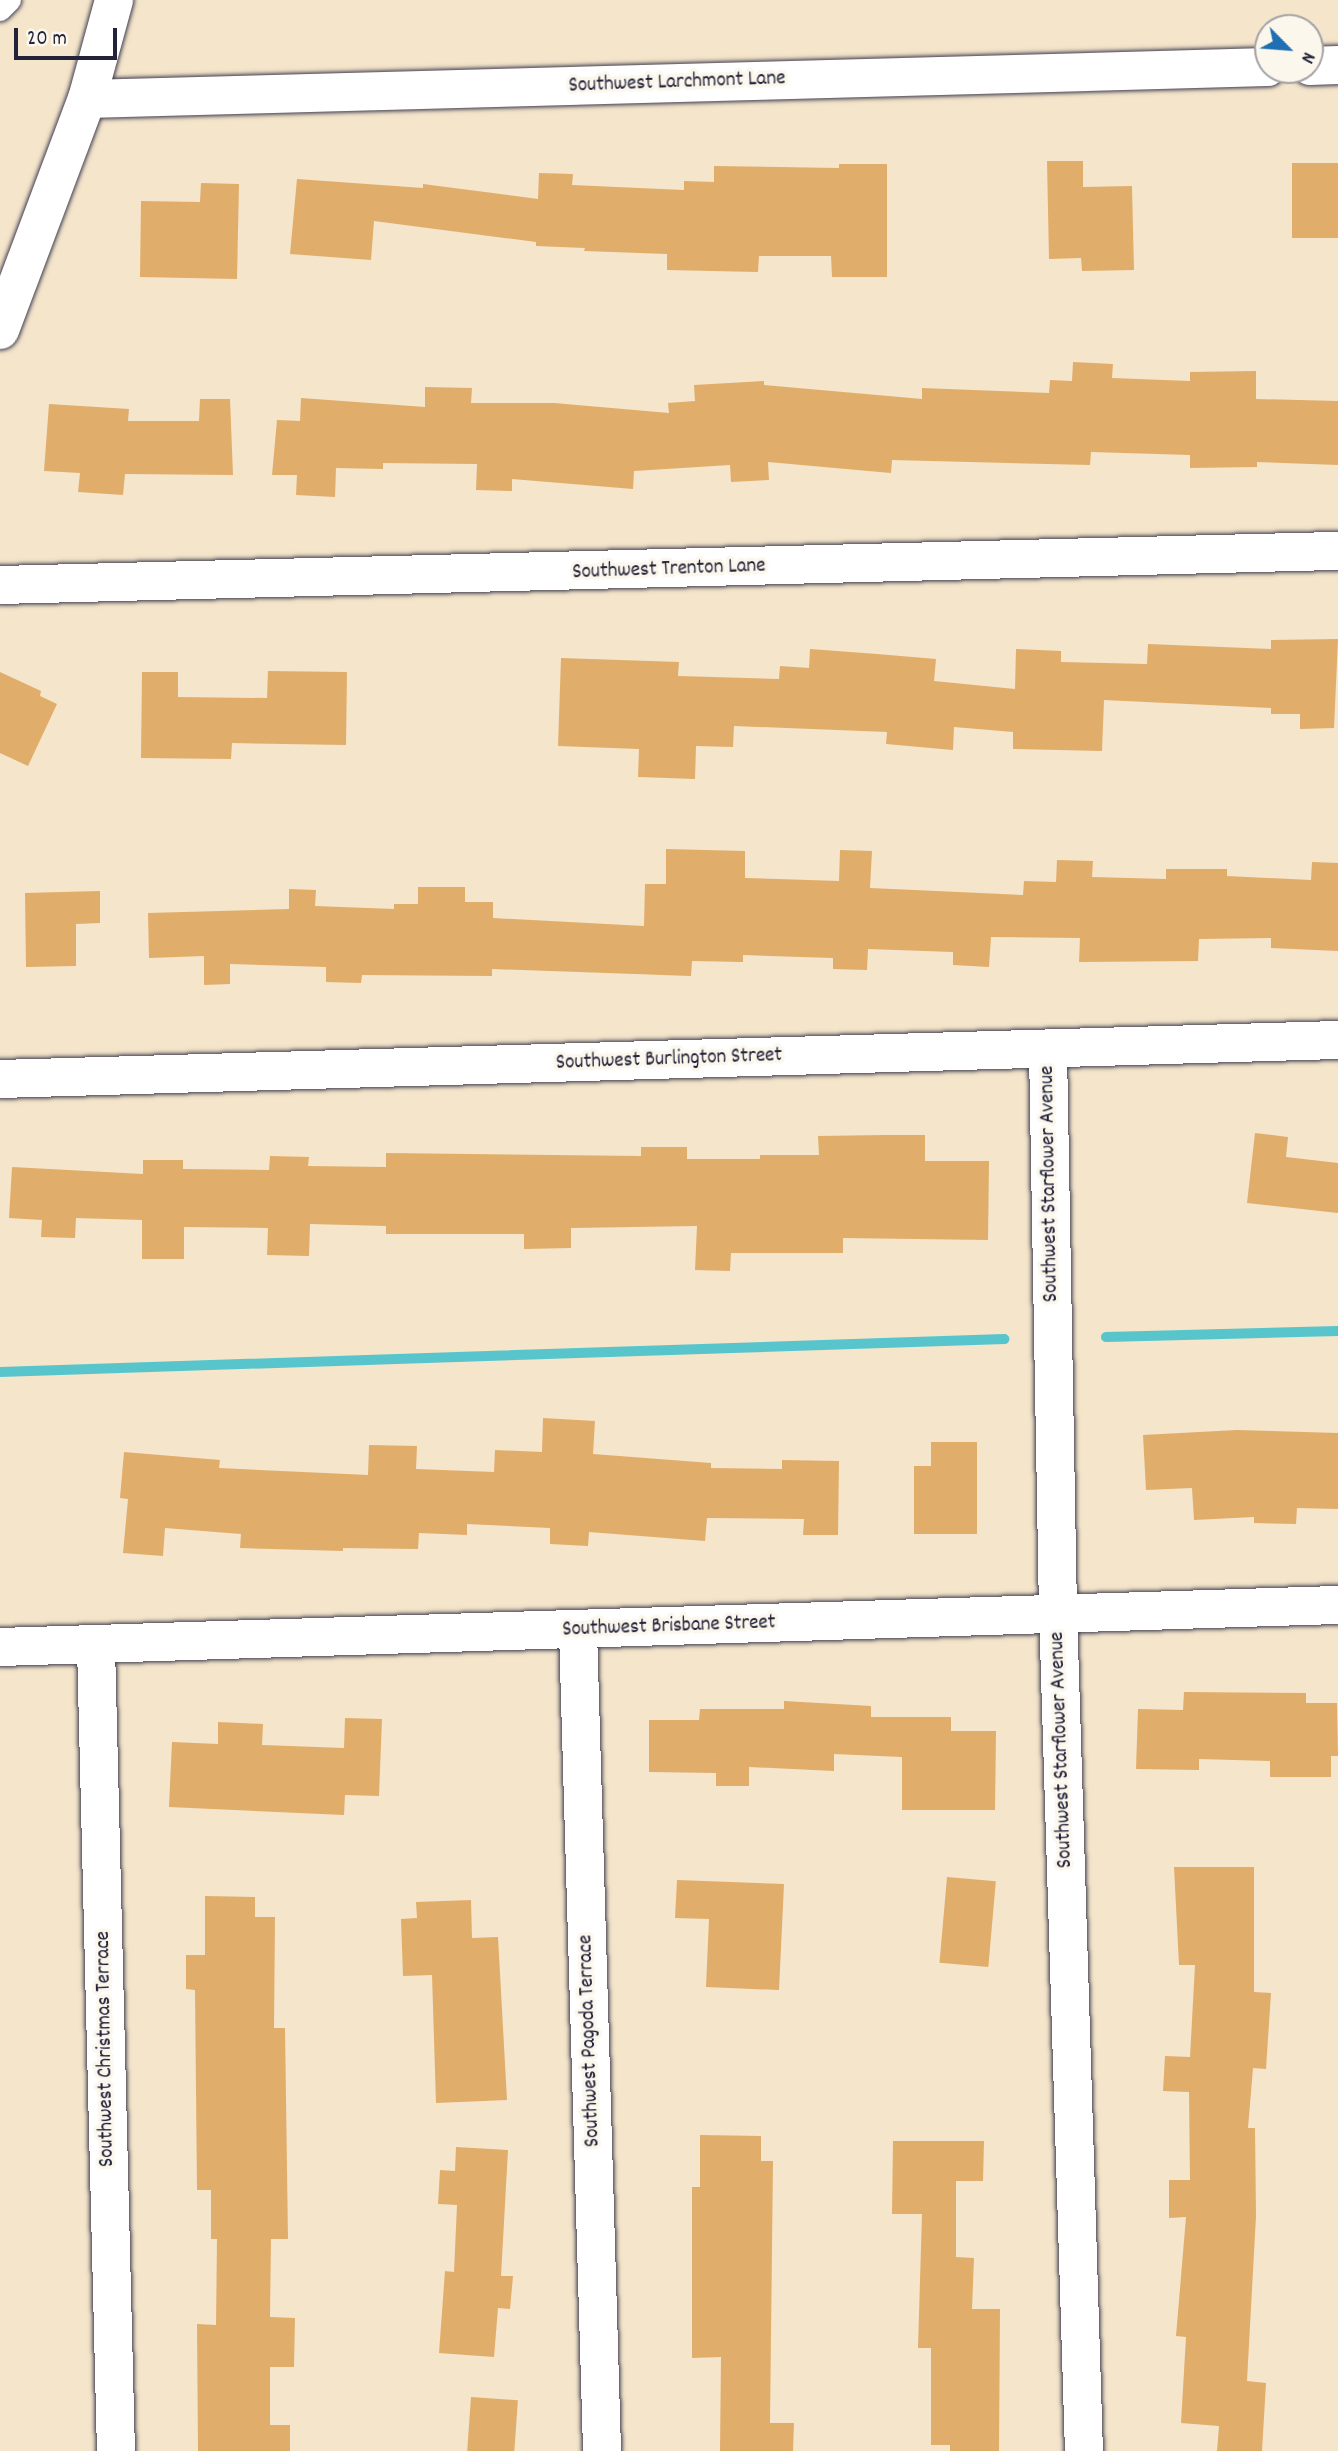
<!DOCTYPE html>
<html>
<head>
<meta charset="utf-8">
<style>
  body { margin:0 }
  #map { position:relative; width:1338px; height:2451px; overflow:hidden; background:#f4e5cb; font-family:Dekko,sans-serif }
  div>[style] { position:absolute }
  [style*='--x'] { left:calc(var(--x)*1px); top:calc(var(--y)*1px); width:calc(var(--w)*1px); rotate:calc(var(--a)*1deg) }
  .stream>* { height:10px; margin:-5px; padding:0 5px; transform-origin:5px; border-radius:5px; background:#57c5cb }
  .building>* { inset:0; background:#e1ad6b; transform-origin:0 0 }
  .roads { filter:drop-shadow(0 0 2px #423f51) drop-shadow(0 0 2px #423f51) }
  .lane>* { height:21px; margin:-10.5px; padding:0 10.5px; transform-origin:10.5px; border-radius:10.5px; background:#fff }
  .street>* { height:38px; margin:-19px; padding:0 19px; transform-origin:19px; border-radius:19px; background:#fff }
  span { translate:-50% -50%; white-space:nowrap; text-align:center; line-height:1.15; -webkit-text-stroke:7px #fbf7ec; paint-order:stroke }
  .street-label { font-size:21px; color:#22223b }
  .north { position:absolute; left:1254px; top:14px; width:70px; height:70px; box-sizing:border-box; background:#fbf7ec; border:2px solid #a4a2a5; border-radius:50%; rotate:115deg; font-size:19px; font-weight:700; line-height:28px; text-align:center; color:#22223b }
  .north::after { content:''; display:block; margin:auto; width:24px; height:32px; background:#1f6fb2; clip-path:polygon(50% 0,100% 100%,50% 72%,0 100%) }
  .scale { position:absolute; left:14px; top:28px; width:103px; height:32px; box-sizing:border-box; border:4px solid #22223b; border-top:0; padding-left:9px; font-size:21px; line-height:24px; white-space:nowrap; color:#22223b; -webkit-text-stroke:5px #fbf7ec; paint-order:stroke }
</style>
</head>
<body>
<div id="map">
  <div class="stream">
    <div style="--x:1106;--y:1337;--w:232;--a:-1.5"></div>
    <div style="--x:0;--y:1372;--w:1005;--a:-1.88"></div>
  </div>
  <div class="building">
    <div style="clip-path:polygon(1047px 161px,1083px 161px,1083px 187px,1132px 186px,1134px 270px,1082px 271px,1081px 258px,1049px 259px)"></div>
    <div style="left:1292px;top:163px;width:46px;height:75px"></div>
    <div style="clip-path:polygon(839px 164px,887px 164px,887px 277px,832px 277px,831px 256px,759px 256px,758px 272px,667px 270px,667px 254px,584px 251px,585px 248px,536px 246px,536px 242px,374px 221px,371px 260px,290px 254px,297px 179px,423px 188px,423px 184px,538px 199px,539px 173px,573px 174px,572px 185px,684px 190px,684px 181px,714px 182px,714px 166px,839px 168px)"></div>
    <div style="clip-path:polygon(201px 183px,239px 184px,237px 279px,140px 277px,141px 201px,200px 202px)"></div>
    <div style="clip-path:polygon(1073px 362px,1113px 364px,1112px 378px,1190px 381px,1190px 372px,1256px 371px,1256px 399px,1338px 401px,1338px 465px,1257px 462px,1257px 467px,1190px 468px,1190px 455px,1091px 452px,1090px 465px,892px 460px,891px 473px,768px 462px,769px 480px,731px 482px,730px 465px,634px 471px,633px 489px,512px 479px,512px 491px,476px 490px,477px 464px,383px 463px,383px 469px,336px 468px,335px 497px,296px 495px,297px 475px,272px 475px,277px 420px,300px 421px,301px 398px,425px 407px,425px 387px,472px 388px,471px 403px,554px 403px,669px 413px,668px 403px,695px 401px,694px 385px,764px 381px,764px 385px,922px 399px,922px 388px,1049px 393px,1050px 380px,1072px 381px)"></div>
    <div style="clip-path:polygon(200px 399px,230px 399px,233px 475px,125px 474px,123px 495px,78px 492px,80px 473px,44px 471px,49px 404px,129px 409px,128px 421px,199px 421px)"></div>
    <div style="clip-path:polygon(1338px 639px,1334px 728px,1300px 729px,1300px 714px,1271px 714px,1271px 708px,1104px 700px,1102px 751px,1013px 749px,1013px 732px,954px 727px,953px 750px,886px 744px,887px 732px,734px 726px,733px 747px,696px 746px,695px 779px,638px 777px,639px 749px,558px 746px,561px 658px,679px 662px,678px 676px,779px 679px,780px 666px,809px 668px,810px 649px,877px 654px,936px 659px,934px 681px,1015px 689px,1016px 649px,1061px 651px,1061px 662px,1147px 664px,1148px 644px,1271px 649px,1271px 640px)"></div>
    <div style="clip-path:polygon(268px 671px,347px 672px,346px 745px,232px 743px,231px 759px,141px 758px,142px 672px,178px 672px,178px 697px,267px 698px)"></div>
    <div style="clip-path:polygon(0 672px,41px 691px,40px 696px,57px 704px,28px 766px,0 753px)"></div>
    <div style="clip-path:polygon(666px 849px,745px 851px,745px 878px,839px 881px,840px 850px,872px 851px,870px 888px,1023px 895px,1024px 881px,1056px 882px,1057px 860px,1093px 861px,1092px 877px,1166px 879px,1166px 869px,1227px 869px,1227px 876px,1311px 880px,1312px 862px,1338px 863px,1338px 951px,1271px 948px,1271px 938px,1199px 939px,1198px 961px,1079px 962px,1080px 938px,991px 937px,989px 967px,953px 965px,953px 952px,868px 949px,867px 970px,833px 969px,833px 958px,743px 955px,743px 962px,692px 961px,691px 976px,492px 969px,492px 976px,362px 975px,361px 983px,326px 982px,326px 967px,230px 964px,230px 984px,204px 985px,204px 956px,149px 958px,148px 913px,289px 909px,289px 889px,316px 890px,315px 906px,394px 909px,394px 904px,418px 904px,418px 887px,465px 887px,465px 902px,493px 902px,493px 918px,644px 926px,645px 884px,666px 884px)"></div>
    <div style="clip-path:polygon(100px 891px,100px 923px,76px 924px,76px 966px,26px 967px,25px 893px)"></div>
    <div style="clip-path:polygon(1255px 1133px,1288px 1137px,1286px 1157px,1338px 1163px,1338px 1213px,1247px 1203px)"></div>
    <div style="clip-path:polygon(884px 1135px,925px 1135px,925px 1161px,989px 1161px,988px 1240px,843px 1238px,843px 1253px,731px 1253px,730px 1271px,695px 1270px,697px 1226px,571px 1228px,571px 1248px,524px 1249px,524px 1234px,386px 1234px,386px 1226px,310px 1224px,309px 1256px,267px 1255px,268px 1228px,184px 1227px,184px 1259px,142px 1259px,142px 1220px,76px 1218px,75px 1238px,41px 1237px,42px 1220px,9px 1218px,12px 1167px,143px 1174px,143px 1160px,183px 1160px,183px 1169px,269px 1170px,270px 1156px,309px 1157px,308px 1166px,386px 1167px,386px 1153px,641px 1156px,641px 1147px,687px 1147px,687px 1159px,760px 1159px,760px 1155px,819px 1155px,818px 1136px)"></div>
    <div style="clip-path:polygon(543px 1418px,595px 1421px,593px 1454px,711px 1463px,711px 1468px,782px 1469px,782px 1460px,839px 1461px,838px 1535px,803px 1535px,804px 1519px,707px 1518px,705px 1541px,589px 1532px,588px 1546px,550px 1544px,550px 1528px,467px 1524px,467px 1535px,419px 1533px,418px 1549px,343px 1548px,343px 1551px,240px 1548px,241px 1534px,165px 1528px,163px 1556px,123px 1553px,128px 1499px,120px 1498px,124px 1452px,220px 1460px,219px 1468px,368px 1475px,369px 1445px,417px 1446px,416px 1469px,494px 1472px,495px 1450px,542px 1452px)"></div>
    <div style="clip-path:polygon(1237px 1430px,1338px 1433px,1338px 1509px,1297px 1508px,1296px 1524px,1254px 1523px,1254px 1517px,1194px 1520px,1192px 1488px,1146px 1490px,1143px 1435px)"></div>
    <div style="clip-path:polygon(931px 1442px,977px 1442px,977px 1534px,914px 1534px,914px 1466px,931px 1466px)"></div>
    <div style="clip-path:polygon(1184px 1692px,1306px 1693px,1306px 1703px,1337px 1703px,1338px 1756px,1331px 1756px,1331px 1777px,1270px 1777px,1270px 1761px,1199px 1759px,1199px 1770px,1136px 1769px,1138px 1709px,1183px 1710px)"></div>
    <div style="clip-path:polygon(784px 1701px,871px 1706px,871px 1717px,951px 1717px,951px 1731px,996px 1731px,995px 1810px,902px 1810px,902px 1757px,834px 1754px,834px 1771px,749px 1767px,749px 1786px,716px 1786px,716px 1773px,649px 1772px,649px 1720px,699px 1720px,700px 1709px,784px 1709px)"></div>
    <div style="clip-path:polygon(345px 1718px,382px 1719px,379px 1796px,345px 1795px,344px 1815px,169px 1807px,172px 1742px,218px 1744px,218px 1722px,263px 1724px,262px 1745px,344px 1748px)"></div>
    <div style="clip-path:polygon(1174px 1867px,1254px 1867px,1254px 1992px,1271px 1993px,1266px 2069px,1253px 2068px,1248px 2128px,1255px 2128px,1256px 2216px,1247px 2381px,1266px 2383px,1262px 2451px,1217px 2451px,1219px 2426px,1181px 2423px,1186px 2337px,1176px 2336px,1186px 2217px,1169px 2218px,1169px 2180px,1190px 2180px,1189px 2092px,1163px 2091px,1165px 2056px,1190px 2057px,1195px 1965px,1179px 1965px)"></div>
    <div style="left:947px;top:1877px;width:49px;height:86px;rotate:5deg"></div>
    <div style="clip-path:polygon(677px 1880px,784px 1884px,779px 1990px,706px 1987px,709px 1919px,675px 1918px)"></div>
    <div style="clip-path:polygon(205px 1896px,255px 1897px,255px 1917px,275px 1917px,274px 2028px,285px 2028px,288px 2239px,271px 2239px,270px 2317px,295px 2318px,294px 2367px,270px 2367px,270px 2425px,290px 2425px,290px 2451px,198px 2451px,197px 2324px,216px 2325px,217px 2239px,211px 2239px,211px 2190px,197px 2190px,195px 1990px,186px 1989px,186px 1955px,205px 1955px)"></div>
    <div style="clip-path:polygon(471px 1900px,472px 1938px,498px 1937px,507px 2100px,436px 2103px,432px 1975px,403px 1976px,401px 1919px,417px 1918px,416px 1902px)"></div>
    <div style="clip-path:polygon(700px 2135px,761px 2136px,761px 2161px,773px 2161px,770px 2423px,794px 2423px,793px 2451px,720px 2451px,721px 2357px,692px 2358px,692px 2187px,700px 2187px)"></div>
    <div style="clip-path:polygon(893px 2141px,984px 2141px,983px 2181px,956px 2181px,956px 2257px,974px 2258px,972px 2309px,1000px 2309px,999px 2451px,950px 2451px,950px 2445px,931px 2445px,931px 2348px,918px 2348px,922px 2214px,892px 2214px)"></div>
    <div style="clip-path:polygon(456px 2147px,508px 2150px,501px 2276px,513px 2276px,510px 2309px,498px 2308px,494px 2357px,439px 2353px,445px 2271px,454px 2272px,457px 2205px,438px 2204px,440px 2170px,455px 2171px)"></div>
    <div style="left:471px;top:2397px;width:47px;height:54px;rotate:4deg"></div>
  </div>
  <div class="roads">
    <div class="lane">
      <div style="--x:0;--y:10;--w:14;--a:-45"></div>
    </div>
    <div class="street">
      <div style="--x:1310;--y:66;--w:28;--a:-2"></div>
      <div style="--x:87;--y:99;--w:1181;--a:-1.55"></div>
      <div style="--x:0;--y:330;--w:247;--a:-69.4"></div>
      <div style="--x:87;--y:99;--w:103;--a:-74.7"></div>
      <div style="--x:0;--y:585;--w:1338;--a:-1.46"></div>
      <div style="--x:1048;--y:1050;--w:561;--a:88.98"></div>
      <div style="--x:1058;--y:1611;--w:840;--a:88.23"></div>
      <div style="--x:0;--y:1079;--w:1339;--a:-1.67"></div>
      <div style="--x:578;--y:1631;--w:820;--a:88.32"></div>
      <div style="--x:96;--y:1646;--w:805;--a:88.58"></div>
      <div style="--x:0;--y:1647;--w:1339;--a:-1.8"></div>
    </div>
  </div>
  <div class="street-label">
    <span style="left:677px;top:83px;rotate:-2deg">Southwest Larchmont Lane</span>
    <span style="left:669px;top:570px;rotate:-2deg">Southwest Trenton Lane</span>
    <span style="left:669px;top:1060px;rotate:-2deg">Southwest Burlington Street</span>
    <span style="left:1050px;top:1184px;rotate:-91deg">Southwest Starflower Avenue</span>
    <span style="left:669px;top:1627px;rotate:-2deg">Southwest Brisbane Street</span>
    <span style="left:1062px;top:1750px;rotate:-92deg">Southwest Starflower Avenue</span>
    <span style="left:590px;top:2041px;rotate:-92deg">Southwest Pagoda Terrace</span>
    <span style="left:106px;top:2049px;rotate:-91deg">Southwest Christmas Terrace</span>
  </div>
  <div class="north">N</div>
  <div class="scale">20 m</div>
</div>
</body>
</html>
